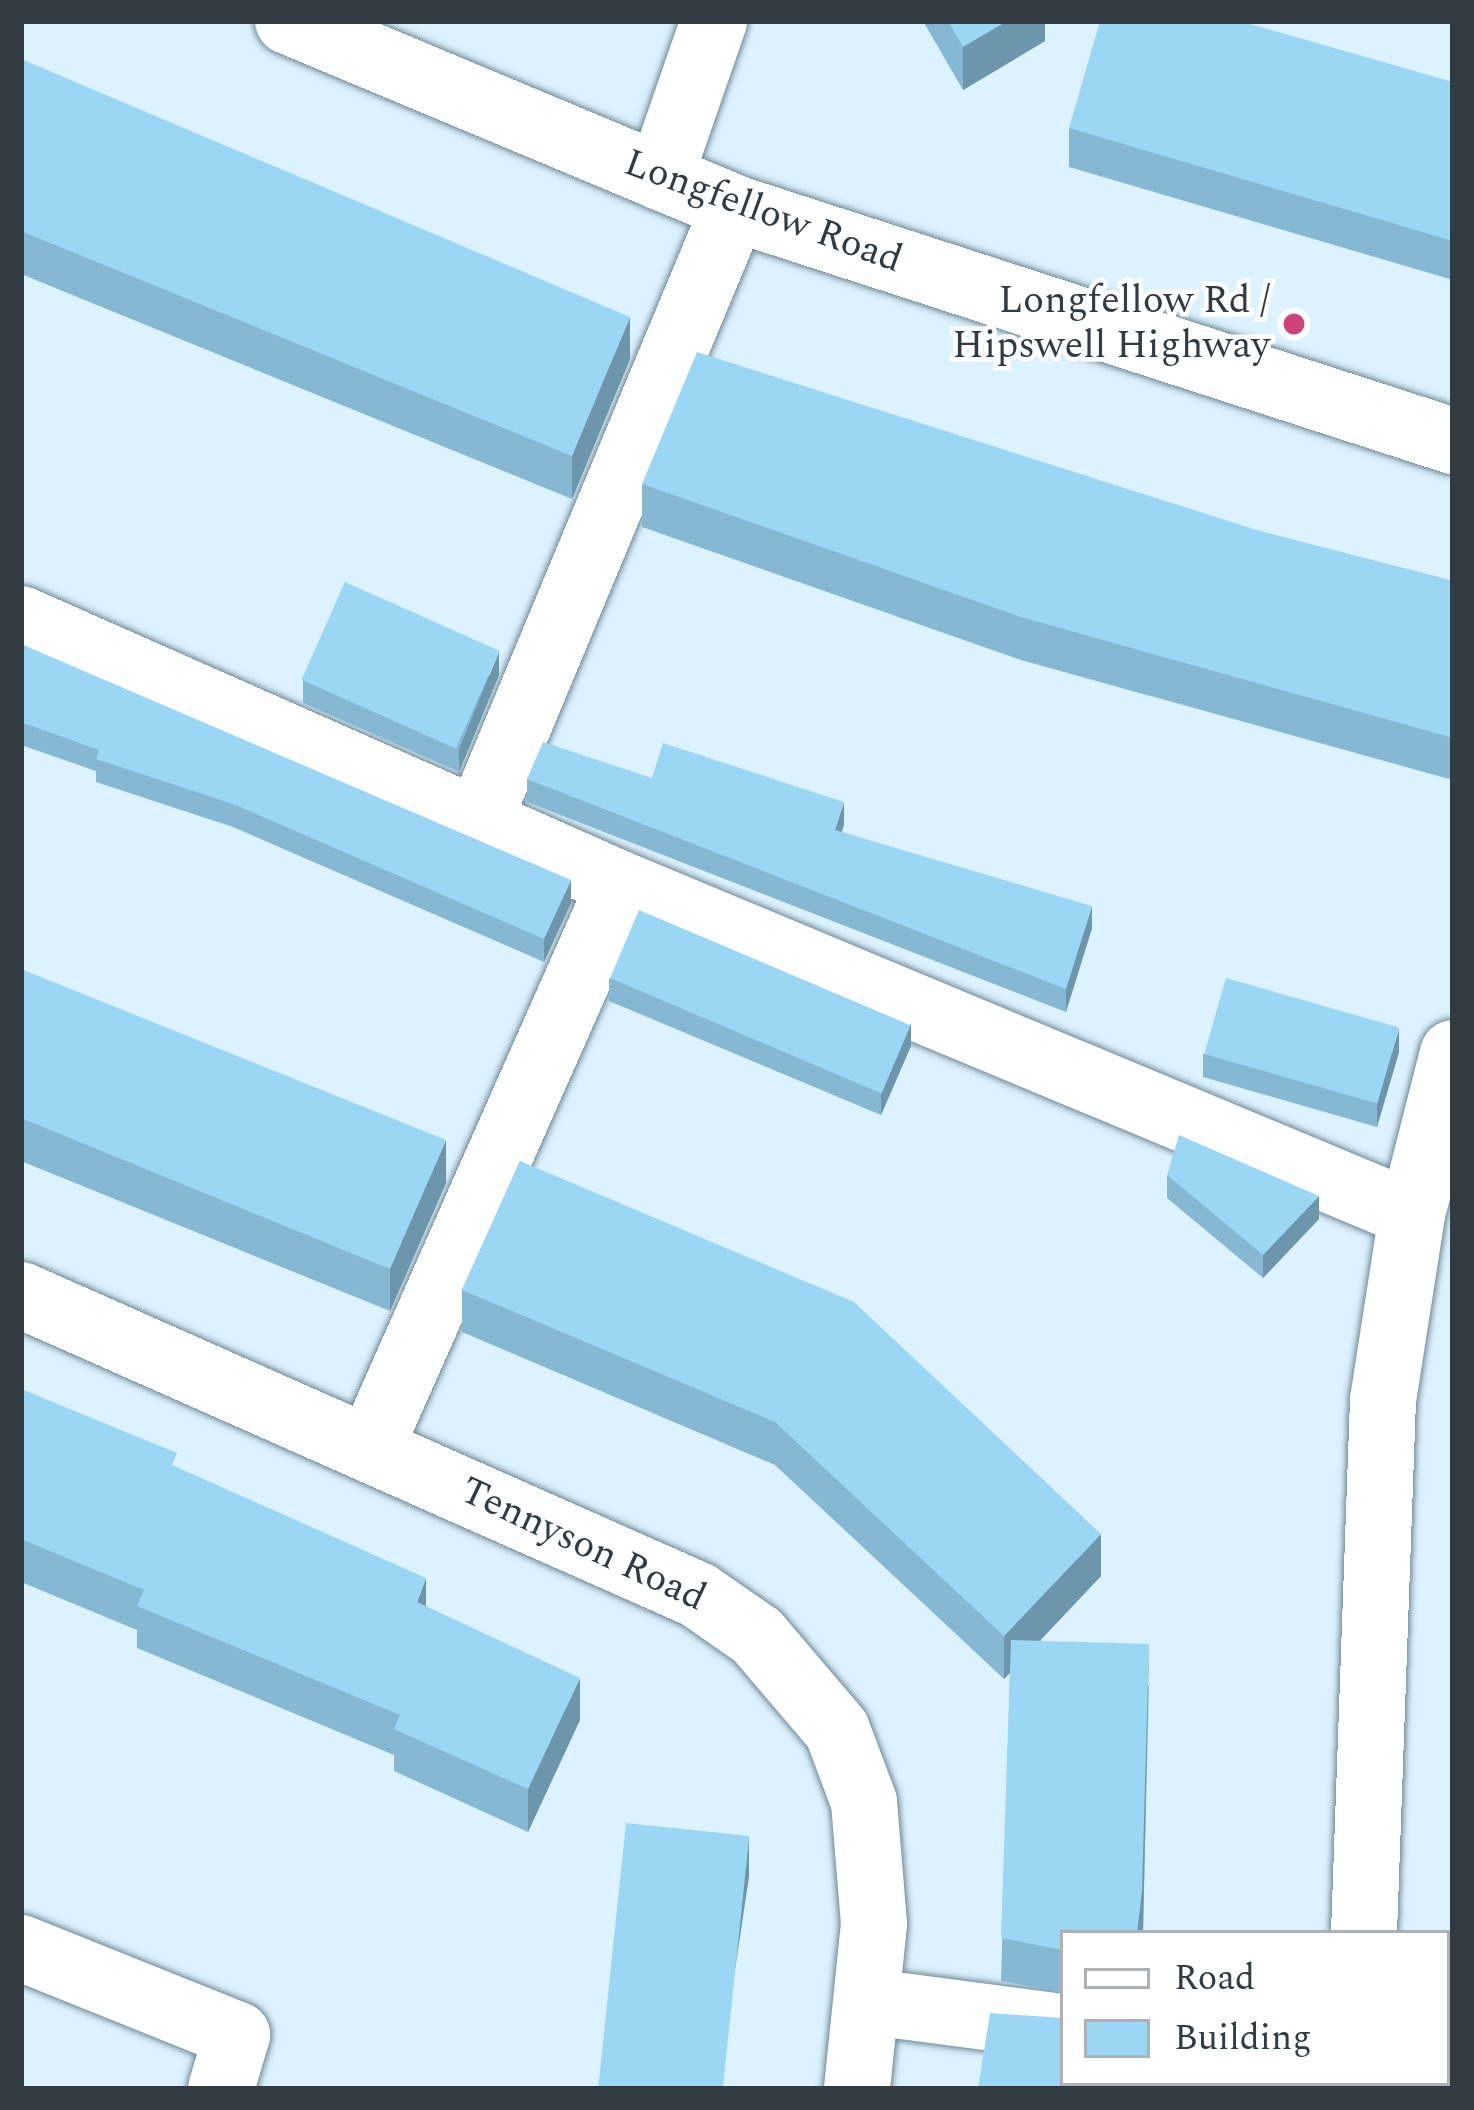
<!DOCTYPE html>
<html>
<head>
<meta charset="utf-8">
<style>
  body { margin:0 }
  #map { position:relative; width:1474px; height:2110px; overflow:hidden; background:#dcf2fe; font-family:Spectral,serif }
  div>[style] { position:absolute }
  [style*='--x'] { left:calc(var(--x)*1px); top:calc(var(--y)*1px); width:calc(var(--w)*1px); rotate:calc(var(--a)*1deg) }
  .roads { filter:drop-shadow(0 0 3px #708996) drop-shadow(0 0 3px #708996) }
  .minor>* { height:66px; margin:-33px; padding:0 33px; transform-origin:33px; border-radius:33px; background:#fff }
  .wall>* { inset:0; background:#86b8d3 }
  .shaded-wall>* { inset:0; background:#6d96ac }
  .building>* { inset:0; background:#9cd6f5; transform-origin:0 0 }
  .dots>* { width:33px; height:33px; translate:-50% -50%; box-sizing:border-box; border:6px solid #fff; border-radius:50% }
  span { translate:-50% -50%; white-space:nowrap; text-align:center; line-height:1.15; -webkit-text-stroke:9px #fff; paint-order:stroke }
  .street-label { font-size:39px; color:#313b41 }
  .poi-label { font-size:39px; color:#313b41 }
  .right { translate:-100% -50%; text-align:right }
  .frame { position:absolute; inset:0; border:24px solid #313b41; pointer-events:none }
  .legend { position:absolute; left:1060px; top:1930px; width:390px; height:156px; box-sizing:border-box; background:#fff; border:3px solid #adb1b3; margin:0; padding:15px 21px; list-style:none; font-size:36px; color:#313b41 }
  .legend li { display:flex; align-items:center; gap:24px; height:60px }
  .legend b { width:60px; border:3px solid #adb1b3 }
</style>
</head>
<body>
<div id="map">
  <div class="roads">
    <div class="minor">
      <div style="--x:288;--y:21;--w:484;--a:22.7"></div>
      <div style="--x:734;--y:208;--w:756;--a:17.96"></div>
      <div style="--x:660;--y:177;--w:165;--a:-70.9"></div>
      <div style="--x:21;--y:619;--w:655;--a:23.86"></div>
      <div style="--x:479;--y:820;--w:663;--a:-67.38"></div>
      <div style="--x:21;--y:1295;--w:740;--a:23.9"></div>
      <div style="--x:698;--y:1595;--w:72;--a:34.8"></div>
      <div style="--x:757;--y:1636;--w:123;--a:49.6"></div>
      <div style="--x:837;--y:1730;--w:77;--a:69.4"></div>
      <div style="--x:864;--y:1802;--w:122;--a:85.3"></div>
      <div style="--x:874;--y:1924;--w:166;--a:95.9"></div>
      <div style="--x:370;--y:1448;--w:617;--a:-66.09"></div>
      <div style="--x:620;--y:884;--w:858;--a:22.62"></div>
      <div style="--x:1412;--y:1214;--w:166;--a:-75.7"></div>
      <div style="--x:1364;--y:1933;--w:533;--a:-87.96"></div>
      <div style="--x:1383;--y:1400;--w:188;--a:-81.1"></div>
      <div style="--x:21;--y:1948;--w:233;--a:21.9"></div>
      <div style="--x:237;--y:2035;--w:56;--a:106.5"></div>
      <div style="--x:872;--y:2002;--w:193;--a:7.5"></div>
      <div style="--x:1359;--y:2089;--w:6;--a:-90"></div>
    </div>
  </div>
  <div class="wall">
    <div style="clip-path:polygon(923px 21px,1045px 21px,1045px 41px,963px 90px)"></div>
    <div style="clip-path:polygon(21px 59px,630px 359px,572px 499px,21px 274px)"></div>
    <div style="clip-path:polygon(1453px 82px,1453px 280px,1069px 167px,1069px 128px)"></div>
    <div style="clip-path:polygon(642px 484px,1263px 532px,1453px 581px,1453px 780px,1021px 660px,642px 527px)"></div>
    <div style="clip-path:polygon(21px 644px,571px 903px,544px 962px,233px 827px,96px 782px,96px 771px,21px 745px)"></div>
    <div style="clip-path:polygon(499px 675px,459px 772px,303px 703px,303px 680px)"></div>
    <div style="clip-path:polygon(652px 778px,844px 824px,842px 832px,1092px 928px,1066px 1012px,527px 802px,527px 779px)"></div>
    <div style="clip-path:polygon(21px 969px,446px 1183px,390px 1311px,21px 1161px)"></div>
    <div style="clip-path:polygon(609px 978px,911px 1046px,881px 1115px,609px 1001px)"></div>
    <div style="clip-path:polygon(1399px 1052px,1377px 1127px,1203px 1077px,1203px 1054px)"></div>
    <div style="clip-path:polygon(520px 1161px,1101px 1576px,1040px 1640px,1149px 1686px,1143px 1933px,1063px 1933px,1063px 1993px,1001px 1981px,1010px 1673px,1004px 1679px,775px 1465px,462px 1332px,462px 1290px)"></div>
    <div style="clip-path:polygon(1167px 1175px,1319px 1219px,1263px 1278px,1167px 1198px)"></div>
    <div style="clip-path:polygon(21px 1389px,177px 1468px,426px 1606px,580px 1720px,528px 1832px,394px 1771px,394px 1755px,137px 1648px,137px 1630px,21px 1582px)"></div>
  </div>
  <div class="shaded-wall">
    <div style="clip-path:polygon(1007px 21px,1045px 21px,1045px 41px,963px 90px,963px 47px)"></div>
    <div style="clip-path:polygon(630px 317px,630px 359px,572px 499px,572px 456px)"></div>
    <div style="clip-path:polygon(499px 652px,499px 675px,459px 772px,459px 749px)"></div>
    <div style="clip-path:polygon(844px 802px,844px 824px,835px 853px,835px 830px)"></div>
    <div style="clip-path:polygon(571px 880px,571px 903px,544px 962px,544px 939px)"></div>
    <div style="clip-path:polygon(1092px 906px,1092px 928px,1066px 1012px,1066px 989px)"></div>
    <div style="clip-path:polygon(911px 1023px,911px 1046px,881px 1115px,881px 1093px)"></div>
    <div style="clip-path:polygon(1399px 1029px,1399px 1052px,1377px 1127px,1377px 1104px)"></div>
    <div style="clip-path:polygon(446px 1140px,446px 1183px,390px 1311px,390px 1269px)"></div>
    <div style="clip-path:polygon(1319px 1196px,1319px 1219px,1263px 1278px,1263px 1255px)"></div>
    <div style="clip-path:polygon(1101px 1534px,1101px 1576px,1004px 1679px,1004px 1636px)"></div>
    <div style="clip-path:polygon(426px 1578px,426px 1621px,417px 1602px)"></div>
    <div style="clip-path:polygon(1149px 1644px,1143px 1933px,1137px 1933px)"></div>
    <div style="clip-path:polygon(580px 1678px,580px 1720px,528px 1832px,528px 1789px)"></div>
    <div style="clip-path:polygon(749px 1835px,749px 1877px,717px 2089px,711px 2089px)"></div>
  </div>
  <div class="building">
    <div style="clip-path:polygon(948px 21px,1007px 21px,963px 47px)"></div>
    <div style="clip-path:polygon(1100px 21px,1240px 21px,1453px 82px,1453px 241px,1069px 128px)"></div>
    <div style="clip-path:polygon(21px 59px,630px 317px,572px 456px,21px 231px)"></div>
    <div style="clip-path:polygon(697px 352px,1263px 532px,1453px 581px,1453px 738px,1021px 617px,642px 484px)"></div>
    <div style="left:345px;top:582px;width:169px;height:107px;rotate:24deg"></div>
    <div style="clip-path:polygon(21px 644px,571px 880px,544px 939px,233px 804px,96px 759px,99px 750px,21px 722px)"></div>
    <div style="clip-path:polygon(543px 742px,652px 778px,663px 743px,844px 802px,835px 830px,1092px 906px,1066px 989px,527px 779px)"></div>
    <div style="left:639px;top:910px;width:295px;height:74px;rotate:23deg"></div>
    <div style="clip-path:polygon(21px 969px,446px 1140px,390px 1269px,21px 1118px)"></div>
    <div style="left:1226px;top:978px;width:180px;height:79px;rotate:16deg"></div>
    <div style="clip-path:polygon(1179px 1135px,1319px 1196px,1263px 1255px,1167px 1175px)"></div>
    <div style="clip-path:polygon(520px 1161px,854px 1302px,1101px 1534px,1004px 1636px,775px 1422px,462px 1290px)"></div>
    <div style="clip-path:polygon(21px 1389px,177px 1453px,172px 1465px,426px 1578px,417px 1602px,580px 1678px,528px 1789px,394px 1729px,400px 1715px,137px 1606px,144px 1590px,21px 1539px)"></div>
    <div style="clip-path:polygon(1011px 1640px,1149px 1644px,1142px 1891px,1137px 1933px,1063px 1933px,1063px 1950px,1001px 1938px)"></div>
    <div style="left:626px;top:1823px;width:124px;height:269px;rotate:6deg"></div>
    <div style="clip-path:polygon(990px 2013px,1063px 2018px,1063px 2083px,1117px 2083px,1116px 2089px,978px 2089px)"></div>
  </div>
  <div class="dots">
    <div style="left:1294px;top:324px;background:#cd437a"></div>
  </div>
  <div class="street-label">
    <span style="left:763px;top:212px;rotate:20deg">Longfellow Road</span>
    <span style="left:583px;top:1545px;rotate:25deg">Tennyson Road</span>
  </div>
  <div class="poi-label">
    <span class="right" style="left:1270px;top:324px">Longfellow Rd /<br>Hipswell Highway</span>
  </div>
  <div class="frame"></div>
  <ul class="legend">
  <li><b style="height:15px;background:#fff"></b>Road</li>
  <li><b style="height:33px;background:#9cd6f5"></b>Building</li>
  </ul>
</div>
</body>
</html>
